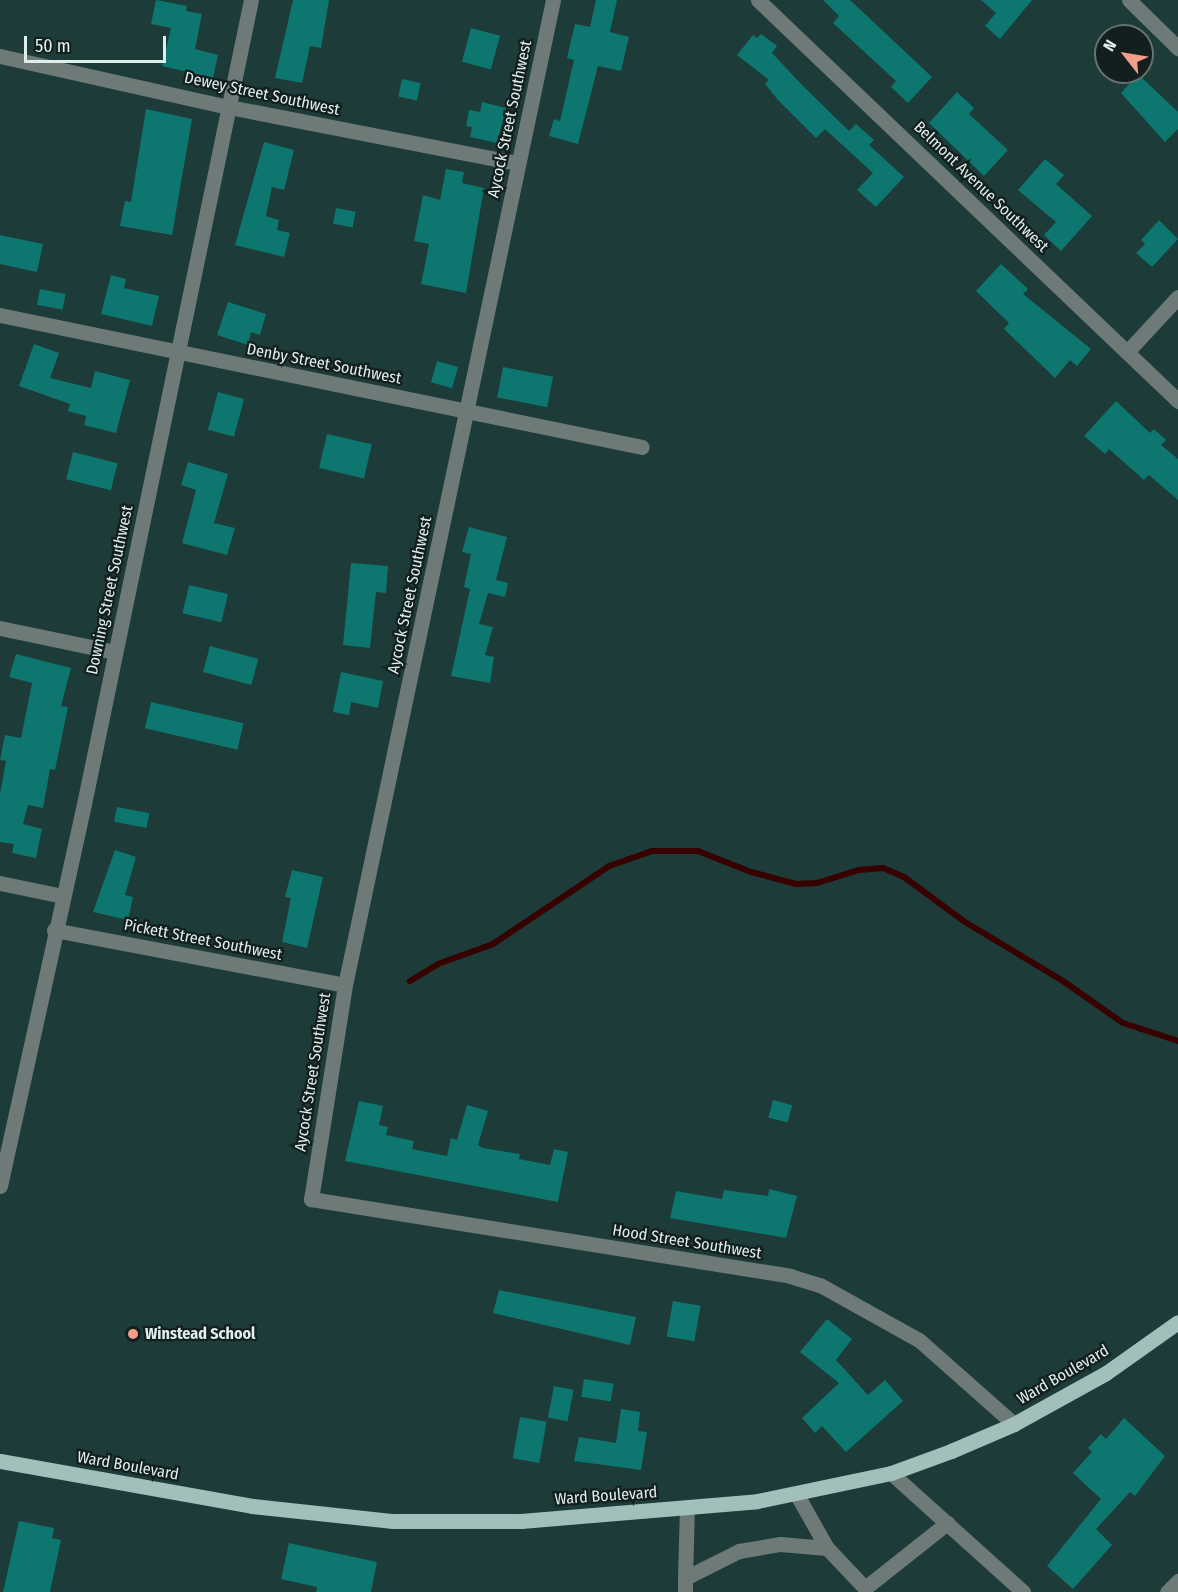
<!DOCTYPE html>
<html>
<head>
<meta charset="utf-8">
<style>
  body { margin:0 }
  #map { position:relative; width:1178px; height:1592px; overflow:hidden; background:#1d3b38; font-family:"Fira Sans Condensed",sans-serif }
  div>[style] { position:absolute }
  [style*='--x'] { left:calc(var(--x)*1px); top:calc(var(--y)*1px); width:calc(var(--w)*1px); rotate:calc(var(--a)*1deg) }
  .stream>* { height:6px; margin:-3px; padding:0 3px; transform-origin:3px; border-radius:3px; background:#370100 }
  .building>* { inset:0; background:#0d766e; transform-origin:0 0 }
  .minor>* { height:15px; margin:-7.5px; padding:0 7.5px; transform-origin:7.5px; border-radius:7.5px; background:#6d7a78 }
  .major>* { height:15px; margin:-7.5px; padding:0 7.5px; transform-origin:7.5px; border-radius:7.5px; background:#a3bfbb }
  .dots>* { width:16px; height:16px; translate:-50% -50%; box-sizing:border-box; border:3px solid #131f1e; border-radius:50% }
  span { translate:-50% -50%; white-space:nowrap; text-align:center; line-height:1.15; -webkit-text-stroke:4.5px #131f1e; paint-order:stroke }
  .street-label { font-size:16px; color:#ddeeeb }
  .poi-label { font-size:16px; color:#ddeeeb; font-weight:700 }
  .left { translate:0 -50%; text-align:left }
  .north { position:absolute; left:1094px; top:24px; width:60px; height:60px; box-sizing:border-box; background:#131f1e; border:2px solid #647270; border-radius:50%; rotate:301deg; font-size:16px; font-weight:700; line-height:24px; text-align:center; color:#ddeeeb }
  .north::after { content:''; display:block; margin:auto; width:21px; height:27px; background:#f49e8a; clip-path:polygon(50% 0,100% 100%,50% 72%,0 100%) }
  .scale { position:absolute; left:24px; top:36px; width:142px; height:27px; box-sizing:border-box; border:3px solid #ddeeeb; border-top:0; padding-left:8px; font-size:18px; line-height:21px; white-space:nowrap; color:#ddeeeb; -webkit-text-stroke:4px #131f1e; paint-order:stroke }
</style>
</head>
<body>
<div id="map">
  <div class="stream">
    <div style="--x:410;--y:981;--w:33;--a:-31"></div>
    <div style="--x:438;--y:964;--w:59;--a:-20"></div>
    <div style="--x:493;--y:944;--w:140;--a:-33.9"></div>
    <div style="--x:609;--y:866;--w:46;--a:-19.2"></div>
    <div style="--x:652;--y:851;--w:46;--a:0"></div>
    <div style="--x:698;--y:851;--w:57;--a:21.6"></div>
    <div style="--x:751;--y:872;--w:47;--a:14.9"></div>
    <div style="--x:796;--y:884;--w:21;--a:-3"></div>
    <div style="--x:817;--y:883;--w:44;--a:-17.2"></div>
    <div style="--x:859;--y:870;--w:24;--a:-5"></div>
    <div style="--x:883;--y:868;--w:23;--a:23"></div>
    <div style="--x:904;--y:877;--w:76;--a:36.4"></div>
    <div style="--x:965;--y:922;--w:114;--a:31"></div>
    <div style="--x:1063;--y:981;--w:73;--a:35"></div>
    <div style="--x:1123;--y:1023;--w:58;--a:18.1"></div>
  </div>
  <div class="building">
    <div style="clip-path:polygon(156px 0,187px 6px,186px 11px,202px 14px,195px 49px,218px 55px,213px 78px,162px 66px,171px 28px,151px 24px)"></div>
    <div style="clip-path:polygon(293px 0,329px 0,321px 48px,310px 46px,302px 83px,275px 78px)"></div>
    <div style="clip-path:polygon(596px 0,617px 0,610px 32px,629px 37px,621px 71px,598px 66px,578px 144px,549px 136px,554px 119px,560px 121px,574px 60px,567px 58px,575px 24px,590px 27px)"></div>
    <div style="clip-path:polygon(823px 0,850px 0,932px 77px,908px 103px,891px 87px,896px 81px,833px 23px,839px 16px)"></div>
    <div style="clip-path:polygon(981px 0,1032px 0,1000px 39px,985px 26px,996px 13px)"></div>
    <div style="left:471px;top:28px;width:30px;height:35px;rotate:15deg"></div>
    <div style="clip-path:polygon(761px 34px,777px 46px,772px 53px,802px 85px,849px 131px,856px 124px,874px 140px,869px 145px,904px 177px,876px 207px,857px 190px,873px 173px,825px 129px,816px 138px,778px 100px,765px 84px,769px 80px,737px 55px,753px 35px,757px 38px)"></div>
    <div style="clip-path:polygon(1138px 74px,1178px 112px,1178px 129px,1165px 142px,1121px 93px)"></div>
    <div style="left:402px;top:79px;width:19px;height:18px;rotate:12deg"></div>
    <div style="clip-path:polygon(957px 92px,974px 108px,969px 114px,1008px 150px,984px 176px,929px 123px)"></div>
    <div style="clip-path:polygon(482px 102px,506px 108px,497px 143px,470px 137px,472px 127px,466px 126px,469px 110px,480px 112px)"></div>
    <div style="clip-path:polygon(146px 109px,192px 119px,172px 235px,120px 226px,125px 201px,131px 202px)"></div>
    <div style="clip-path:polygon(264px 142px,294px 150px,284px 190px,272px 187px,266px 216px,279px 220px,277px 230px,290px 233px,284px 257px,235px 245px)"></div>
    <div style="clip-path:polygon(1045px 159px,1064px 175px,1056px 184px,1092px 216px,1061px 251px,1044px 235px,1056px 222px,1018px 190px)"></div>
    <div style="clip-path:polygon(446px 169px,464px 172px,462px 183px,484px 188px,466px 293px,421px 284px,429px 244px,414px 241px,423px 195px,440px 200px)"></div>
    <div style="left:336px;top:208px;width:20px;height:16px;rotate:11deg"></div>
    <div style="clip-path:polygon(1159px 220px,1178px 239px,1152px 267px,1136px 253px,1145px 244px,1141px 240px)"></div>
    <div style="clip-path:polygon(0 235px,43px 244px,37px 272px,0 264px)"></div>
    <div style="clip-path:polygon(1001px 264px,1028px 289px,1023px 294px,1091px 349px,1077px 366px,1070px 360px,1055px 378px,1004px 329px,1009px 323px,976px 291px)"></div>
    <div style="clip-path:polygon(111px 275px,126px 279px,124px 288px,159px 296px,152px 326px,101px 314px)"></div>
    <div style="left:40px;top:289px;width:26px;height:16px;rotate:11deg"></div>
    <div style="clip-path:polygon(228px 302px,266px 314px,260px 335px,251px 332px,248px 345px,217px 335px)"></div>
    <div style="clip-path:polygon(34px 344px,59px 353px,50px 378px,91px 388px,95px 371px,130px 380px,116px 433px,84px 425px,86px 416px,68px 411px,70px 404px,19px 386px)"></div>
    <div style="left:437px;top:361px;width:22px;height:22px;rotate:16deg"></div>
    <div style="left:503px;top:367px;width:51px;height:31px;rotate:11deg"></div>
    <div style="left:218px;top:392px;width:27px;height:39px;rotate:15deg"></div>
    <div style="clip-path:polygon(1116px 401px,1150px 433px,1154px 429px,1166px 440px,1161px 445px,1178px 459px,1178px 500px,1149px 475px,1144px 480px,1109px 449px,1105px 454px,1084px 436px)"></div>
    <div style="left:327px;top:434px;width:46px;height:35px;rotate:13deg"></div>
    <div style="left:73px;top:452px;width:46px;height:28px;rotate:14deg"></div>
    <div style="clip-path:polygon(188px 462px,228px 474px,214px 523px,235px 528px,227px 555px,182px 543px,196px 490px,181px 485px)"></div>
    <div style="clip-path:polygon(469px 527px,507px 537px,496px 580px,508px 583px,505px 597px,488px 593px,479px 624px,493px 627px,485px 655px,494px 657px,490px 683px,451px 676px,470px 589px,464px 587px,471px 554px,462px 552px)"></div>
    <div style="clip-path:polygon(351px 563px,388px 566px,386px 593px,376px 592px,370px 648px,343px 645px)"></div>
    <div style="left:189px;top:585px;width:40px;height:29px;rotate:13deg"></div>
    <div style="left:210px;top:646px;width:50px;height:27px;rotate:15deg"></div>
    <div style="clip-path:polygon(16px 654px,71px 668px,61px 706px,68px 707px,55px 770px,50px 769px,43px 808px,28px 805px,23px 824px,42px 829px,36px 858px,12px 853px,14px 844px,0 842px,0 794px,6px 761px,0 760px,5px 735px,21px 738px,32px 683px,9px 677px)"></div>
    <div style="clip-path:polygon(341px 672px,383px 681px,378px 708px,351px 702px,349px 715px,333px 712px)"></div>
    <div style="left:151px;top:702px;width:95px;height:27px;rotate:13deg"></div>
    <div style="left:117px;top:807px;width:33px;height:15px;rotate:11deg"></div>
    <div style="clip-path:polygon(115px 850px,136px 857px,125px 895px,133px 897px,128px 920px,93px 912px)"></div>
    <div style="clip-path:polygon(292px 870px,323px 877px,307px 948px,282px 942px,291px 898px,285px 897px)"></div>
    <div style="left:773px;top:1100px;width:20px;height:18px;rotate:15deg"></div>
    <div style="clip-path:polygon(359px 1101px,383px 1106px,379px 1125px,388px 1127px,386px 1135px,414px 1141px,412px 1149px,447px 1156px,451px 1138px,457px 1140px,467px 1105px,488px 1111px,478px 1145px,483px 1148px,520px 1154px,519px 1159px,550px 1165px,554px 1149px,568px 1152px,558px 1202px,345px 1161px)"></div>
    <div style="clip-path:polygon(769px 1189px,797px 1196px,786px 1238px,670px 1218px,676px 1191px,722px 1199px,724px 1190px,768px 1196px)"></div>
    <div style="clip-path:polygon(499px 1290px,636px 1317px,630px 1345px,493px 1313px)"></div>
    <div style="left:673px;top:1301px;width:28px;height:36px;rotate:10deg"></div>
    <div style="clip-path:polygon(827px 1319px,852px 1339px,836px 1360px,868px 1395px,885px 1380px,903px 1401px,846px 1452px,822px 1426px,815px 1433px,802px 1418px,839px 1383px,800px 1352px)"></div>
    <div style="left:584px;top:1379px;width:30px;height:18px;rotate:9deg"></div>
    <div style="left:554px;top:1386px;width:20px;height:32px;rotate:11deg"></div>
    <div style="clip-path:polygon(621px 1409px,640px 1412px,638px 1431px,647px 1432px,641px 1470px,574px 1461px,579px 1437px,616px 1443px)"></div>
    <div style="left:520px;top:1417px;width:27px;height:42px;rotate:10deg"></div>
    <div style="clip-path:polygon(1124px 1418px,1165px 1456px,1135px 1496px,1130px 1492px,1096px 1529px,1112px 1545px,1073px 1589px,1047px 1566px,1101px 1499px,1073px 1473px,1092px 1452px,1088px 1448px,1101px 1434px,1106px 1439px)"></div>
    <div style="clip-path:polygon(19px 1521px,54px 1528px,52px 1538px,61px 1540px,50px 1592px,3px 1592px)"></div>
    <div style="clip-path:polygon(289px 1543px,377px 1562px,371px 1592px,316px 1592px,317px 1587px,281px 1579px)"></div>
  </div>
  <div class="minor">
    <div style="--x:553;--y:0;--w:1007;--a:101.92"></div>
    <div style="--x:345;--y:985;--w:217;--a:99"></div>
    <div style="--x:311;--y:1199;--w:485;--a:9.1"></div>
    <div style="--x:790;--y:1276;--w:31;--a:17"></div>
    <div style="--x:820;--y:1285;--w:113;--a:29.1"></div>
    <div style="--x:919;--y:1340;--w:127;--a:41.5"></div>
    <div style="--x:758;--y:0;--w:581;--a:43.67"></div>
    <div style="--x:1129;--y:0;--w:69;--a:44.4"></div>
    <div style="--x:0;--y:56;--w:235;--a:12.6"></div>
    <div style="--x:229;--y:107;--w:294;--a:11"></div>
    <div style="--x:0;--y:315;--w:655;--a:11.62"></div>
    <div style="--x:1127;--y:352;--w:75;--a:-47.2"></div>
    <div style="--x:0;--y:628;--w:117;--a:11.8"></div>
    <div style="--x:0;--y:883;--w:64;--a:11.7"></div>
    <div style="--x:54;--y:930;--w:296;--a:10.7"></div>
    <div style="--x:0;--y:1186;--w:391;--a:-77.6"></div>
    <div style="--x:84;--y:804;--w:821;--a:-78.27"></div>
    <div style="--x:891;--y:1473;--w:178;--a:42"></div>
    <div style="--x:797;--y:1495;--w:61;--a:60.5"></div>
    <div style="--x:685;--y:1578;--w:70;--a:-88.4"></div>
    <div style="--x:685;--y:1592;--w:14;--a:-90"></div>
    <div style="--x:685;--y:1578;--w:60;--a:-26.6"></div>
    <div style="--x:739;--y:1551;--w:42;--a:-9.7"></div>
    <div style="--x:780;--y:1544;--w:47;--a:4.9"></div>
    <div style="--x:827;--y:1548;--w:55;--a:46.5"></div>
    <div style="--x:865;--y:1588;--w:105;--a:-38.4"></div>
    <div style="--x:1167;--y:1592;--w:16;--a:-45"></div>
  </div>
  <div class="major">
    <div style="--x:0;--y:1461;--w:256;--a:10.1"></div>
    <div style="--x:252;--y:1506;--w:142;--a:6.1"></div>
    <div style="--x:393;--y:1521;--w:128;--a:0"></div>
    <div style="--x:521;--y:1521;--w:237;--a:-4.8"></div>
    <div style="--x:757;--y:1501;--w:137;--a:-11.8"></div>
    <div style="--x:891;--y:1473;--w:64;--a:-20.1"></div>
    <div style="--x:951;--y:1451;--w:69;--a:-23.2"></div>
    <div style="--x:1014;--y:1424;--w:105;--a:-29"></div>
    <div style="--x:1106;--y:1373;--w:88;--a:-35.3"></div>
  </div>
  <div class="dots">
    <div style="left:133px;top:1334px;background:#f49e8a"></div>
  </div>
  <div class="street-label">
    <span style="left:262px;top:94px;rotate:12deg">Dewey Street Southwest</span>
    <span style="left:510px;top:119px;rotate:-78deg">Aycock Street Southwest</span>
    <span style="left:981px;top:187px;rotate:44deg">Belmont Avenue Southwest</span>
    <span style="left:324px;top:364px;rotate:11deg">Denby Street Southwest</span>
    <span style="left:110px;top:590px;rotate:-78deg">Downing Street Southwest</span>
    <span style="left:410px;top:595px;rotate:-78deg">Aycock Street Southwest</span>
    <span style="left:203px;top:940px;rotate:11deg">Pickett Street Southwest</span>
    <span style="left:313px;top:1072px;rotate:-81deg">Aycock Street Southwest</span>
    <span style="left:687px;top:1242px;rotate:9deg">Hood Street Southwest</span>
    <span style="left:1063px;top:1375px;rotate:-30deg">Ward Boulevard</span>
    <span style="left:128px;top:1466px;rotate:10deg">Ward Boulevard</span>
    <span style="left:606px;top:1496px;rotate:-4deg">Ward Boulevard</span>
  </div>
  <div class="poi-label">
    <span class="left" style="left:145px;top:1334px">Winstead School</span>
  </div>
  <div class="north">N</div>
  <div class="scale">50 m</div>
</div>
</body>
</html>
